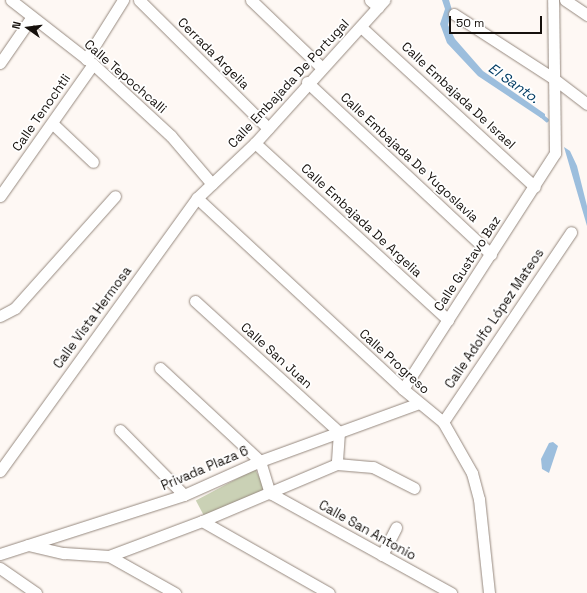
<!DOCTYPE html>
<html>
<head>
<meta charset="utf-8">
<style>
  body { margin:0 }
  #map { position:relative; width:587px; height:593px; overflow:hidden; background:#fef8f4; font-family:"Space Grotesk",sans-serif }
  div>[style] { position:absolute }
  [style*='--x'] { left:calc(var(--x)*1px); top:calc(var(--y)*1px); width:calc(var(--w)*1px); rotate:calc(var(--a)*1deg) }
  .green>* { inset:0; background:#cad1b5; transform-origin:0 0 }
  .water>* { inset:0; background:#9cbedd }
  .stream>* { height:3.5px; margin:-1.75px; padding:0 1.75px; transform-origin:1.75px; border-radius:1.75px; background:#9cbedd }
  .roads { filter:drop-shadow(0 0 1px #96897f) drop-shadow(0 0 1px #96897f) }
  .minor>* { height:11px; margin:-5.5px; padding:0 5.5px; transform-origin:5.5px; border-radius:5.5px; background:#fff }
  span { translate:-50% -50%; white-space:nowrap; text-align:center; line-height:1.15; -webkit-text-stroke:3.5px #fff; paint-order:stroke }
  .street-label { font-size:13px; color:#15100c }
  .water-label { font-size:14px; color:#003b63; font-style:italic }
  .north { position:absolute; left:8px; top:8px; width:40px; height:40px; -webkit-text-stroke:3px #fff; paint-order:stroke; rotate:284deg; font-size:11px; font-weight:700; line-height:16px; text-align:center; color:#15100c }
  .north::after { content:''; display:block; margin:auto; width:14px; height:18px; background:#15100c; clip-path:polygon(50% 0,100% 100%,50% 72%,0 100%) }
  .scale { position:absolute; left:449px; top:16px; width:93px; height:18px; box-sizing:border-box; border:2px solid #15100c; border-top:0; padding-left:5px; font-size:12px; line-height:14px; white-space:nowrap; color:#15100c; -webkit-text-stroke:3px #fff; paint-order:stroke }
</style>
</head>
<body>
<div id="map">
  <div class="green">
    <div style="left:255px;top:469px;width:24px;height:67px;rotate:62deg"></div>
  </div>
  <div class="water">
    <div style="clip-path:polygon(442px 0,449px 0,452px 10px,448px 25px,455px 39px,483px 71px,545px 114px,545px 118px,541px 118px,478px 76px,447px 43px,440px 24px,445px 9px)"></div>
    <div style="clip-path:polygon(564px 147px,570px 151px,577px 166px,587px 206px,587px 226px)"></div>
    <div style="clip-path:polygon(553px 442px,558px 446px,549px 473px,542px 469px,541px 459px,549px 443px)"></div>
  </div>
  <div class="stream">
    <div style="--x:541;--y:115;--w:8;--a:40"></div>
  </div>
  <div class="roads">
    <div class="minor">
      <div style="--x:11;--y:0;--w:104;--a:38"></div>
      <div style="--x:93;--y:64;--w:106;--a:42.7"></div>
      <div style="--x:171;--y:136;--w:63;--a:49.5"></div>
      <div style="--x:139;--y:0;--w:182;--a:44.8"></div>
      <div style="--x:251;--y:0;--w:98;--a:43.8"></div>
      <div style="--x:370;--y:0;--w:11;--a:41"></div>
      <div style="--x:565;--y:0;--w:27;--a:34"></div>
      <div style="--x:454;--y:14;--w:118;--a:32.9"></div>
      <div style="--x:553;--y:78;--w:43;--a:37.4"></div>
      <div style="--x:361;--y:27;--w:236;--a:42.6"></div>
      <div style="--x:86;--y:59;--w:70;--a:-57.9"></div>
      <div style="--x:0;--y:63;--w:55;--a:-55.4"></div>
      <div style="--x:307;--y:82;--w:252;--a:43.1"></div>
      <div style="--x:53;--y:124;--w:55;--a:43.5"></div>
      <div style="--x:255;--y:143;--w:262;--a:42.5"></div>
      <div style="--x:0;--y:196;--w:161;--a:-54.8"></div>
      <div style="--x:197;--y:198;--w:281;--a:42.8"></div>
      <div style="--x:403;--y:389;--w:52;--a:39.5"></div>
      <div style="--x:443;--y:422;--w:59;--a:60.4"></div>
      <div style="--x:472;--y:473;--w:27;--a:75"></div>
      <div style="--x:479;--y:499;--w:95;--a:83.9"></div>
      <div style="--x:195;--y:301;--w:195;--a:42.3"></div>
      <div style="--x:339;--y:432;--w:32;--a:94"></div>
      <div style="--x:0;--y:316;--w:17;--a:-28"></div>
      <div style="--x:15;--y:308;--w:150;--a:-48.2"></div>
      <div style="--x:160;--y:368;--w:137;--a:42.9"></div>
      <div style="--x:260;--y:461;--w:34;--a:73"></div>
      <div style="--x:270;--y:493;--w:207;--a:28.9"></div>
      <div style="--x:403;--y:389;--w:281;--a:-57.2"></div>
      <div style="--x:555;--y:153;--w:153;--a:-90.7"></div>
      <div style="--x:443;--y:422;--w:229;--a:-56"></div>
      <div style="--x:120;--y:430;--w:91;--a:45.4"></div>
      <div style="--x:0;--y:471;--w:337;--a:-54.2"></div>
      <div style="--x:197;--y:198;--w:80;--a:-43.5"></div>
      <div style="--x:255;--y:143;--w:193;--a:-47.9"></div>
      <div style="--x:202;--y:521;--w:146;--a:29.6"></div>
      <div style="--x:28;--y:545;--w:37;--a:13"></div>
      <div style="--x:64;--y:553;--w:45;--a:3.8"></div>
      <div style="--x:109;--y:556;--w:99;--a:-20.6"></div>
      <div style="--x:202;--y:521;--w:147;--a:-22.9"></div>
      <div style="--x:337;--y:464;--w:36;--a:5"></div>
      <div style="--x:373;--y:467;--w:46;--a:27.1"></div>
      <div style="--x:0;--y:554;--w:193;--a:-17.8"></div>
      <div style="--x:184;--y:495;--w:83;--a:-24.1"></div>
      <div style="--x:260;--y:461;--w:169;--a:-20"></div>
      <div style="--x:382;--y:555;--w:31;--a:-63"></div>
      <div style="--x:109;--y:556;--w:76;--a:29.3"></div>
      <div style="--x:0;--y:568;--w:44;--a:34.8"></div>
    </div>
  </div>
  <div class="street-label">
    <span style="left:213px;top:54px;rotate:45deg">Cerrada Argelia</span>
    <span style="left:125px;top:77px;rotate:41deg">Calle Tepochcalli</span>
    <span style="left:289px;top:84px;rotate:-47deg">Calle Embajada De Portugal</span>
    <span style="left:458px;top:96px;rotate:43deg">Calle Embajada De Israel</span>
    <span style="left:42px;top:113px;rotate:-55deg">Calle Tenochtli</span>
    <span style="left:409px;top:158px;rotate:43deg">Calle Embajada De Yugoslavia</span>
    <span style="left:361px;top:221px;rotate:43deg">Calle Embajada De Argelia</span>
    <span style="left:468px;top:264px;rotate:-57deg">Calle Gustavo Baz</span>
    <span style="left:93px;top:318px;rotate:-54deg">Calle Vista Hermosa</span>
    <span style="left:495px;top:319px;rotate:-56deg">Calle Adolfo López Mateos</span>
    <span style="left:276px;top:356px;rotate:42deg">Calle San Juan</span>
    <span style="left:394px;top:362px;rotate:42deg">Calle Progreso</span>
    <span style="left:205px;top:469px;rotate:-23deg">Privada Plaza 6</span>
    <span style="left:367px;top:531px;rotate:29deg">Calle San Antonio</span>
  </div>
  <div class="water-label">
    <span style="left:514px;top:83px;rotate:35deg">El Santo.</span>
  </div>
  <div class="north">N</div>
  <div class="scale">50 m</div>
</div>
</body>
</html>
